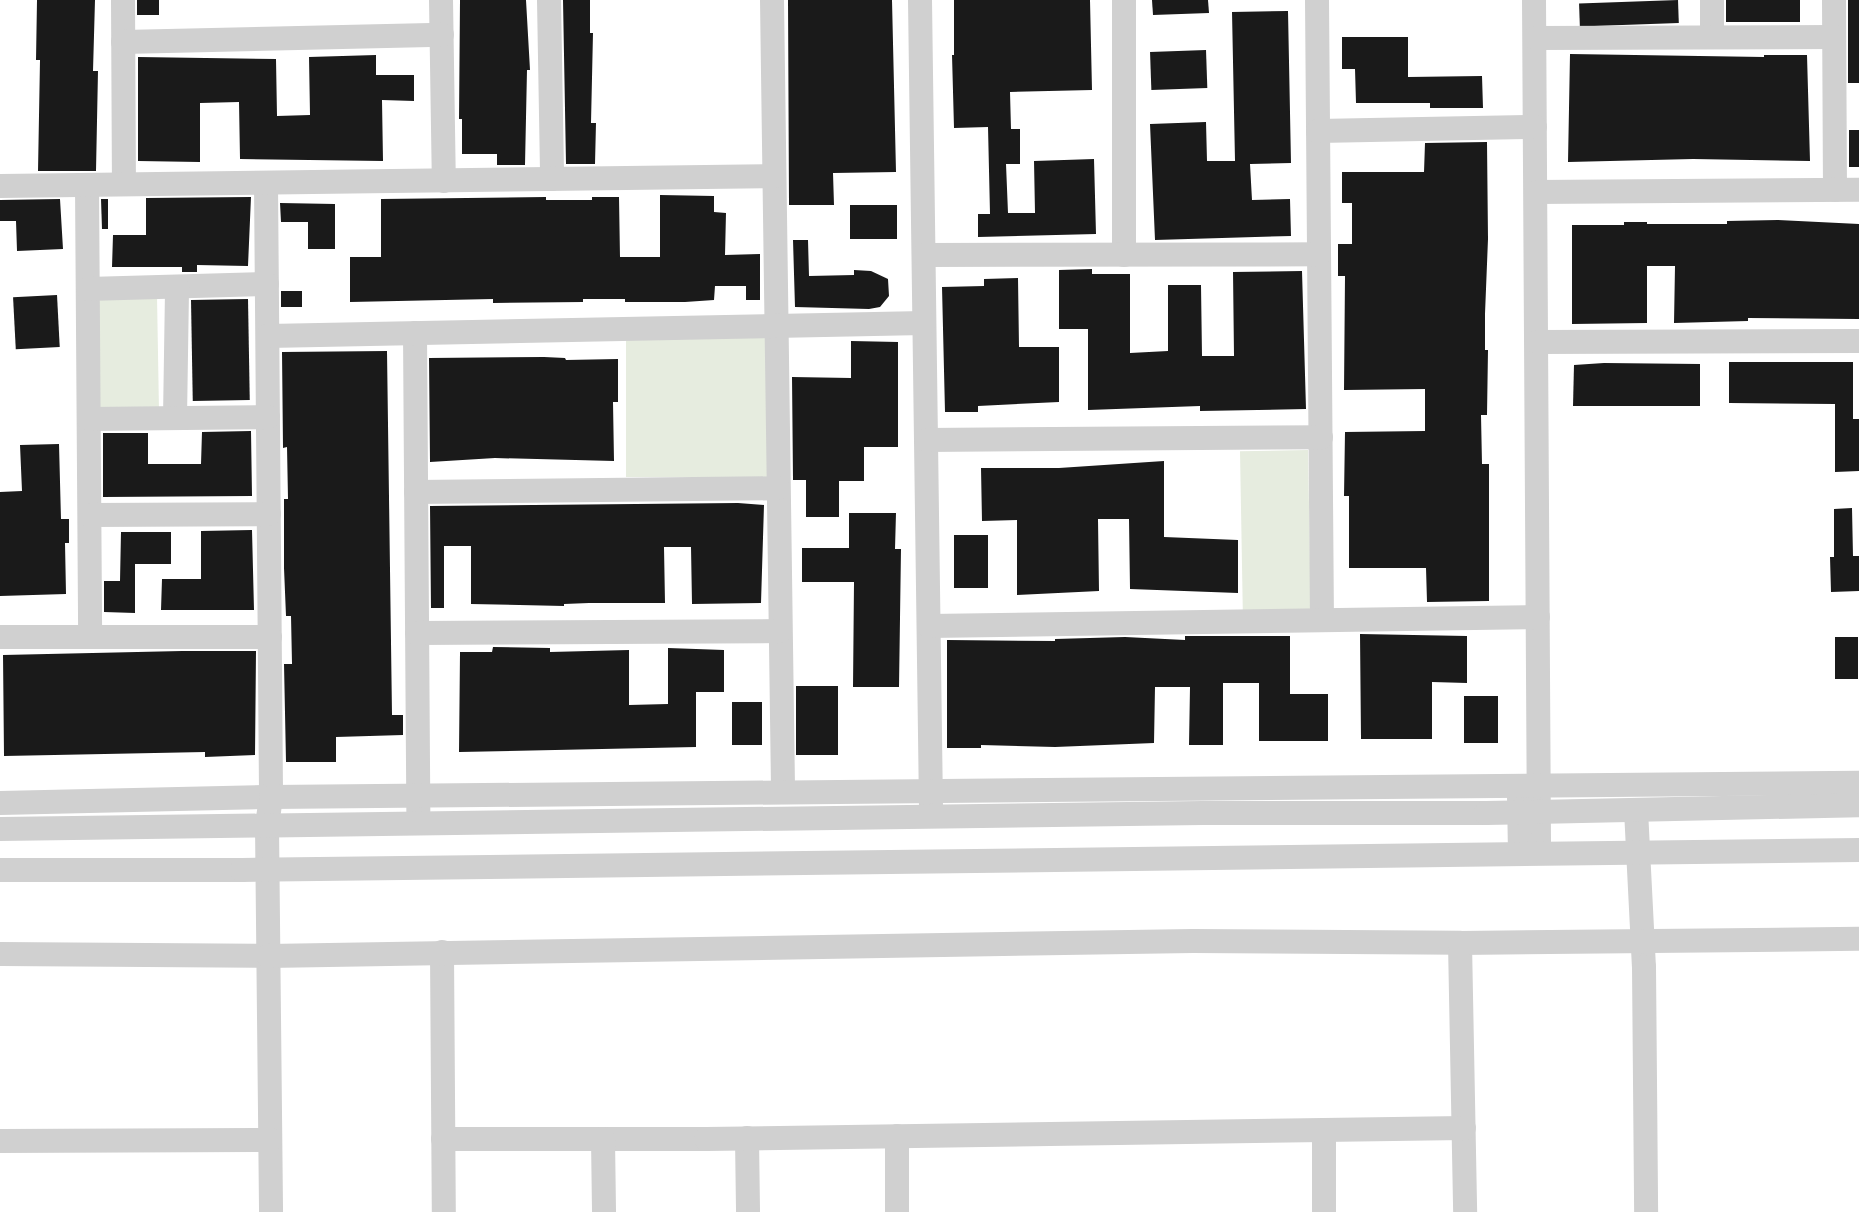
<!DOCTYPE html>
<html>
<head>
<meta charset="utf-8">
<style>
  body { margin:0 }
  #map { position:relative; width:1859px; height:1212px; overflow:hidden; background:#fff; font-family:Montserrat,sans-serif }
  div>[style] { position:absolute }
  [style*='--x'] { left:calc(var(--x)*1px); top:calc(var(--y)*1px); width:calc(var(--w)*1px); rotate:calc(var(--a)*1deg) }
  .green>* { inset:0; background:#e6ecdf; transform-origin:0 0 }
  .building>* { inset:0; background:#1a1a1a; transform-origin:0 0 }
  .minor>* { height:24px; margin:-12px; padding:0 12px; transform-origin:12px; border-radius:12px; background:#d0d0d0 }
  span { translate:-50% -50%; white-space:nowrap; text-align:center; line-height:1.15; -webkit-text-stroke:6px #fff; paint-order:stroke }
</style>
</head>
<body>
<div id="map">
  <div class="green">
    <div style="left:157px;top:296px;width:111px;height:62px;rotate:89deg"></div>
    <div style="left:767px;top:337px;width:140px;height:141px;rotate:90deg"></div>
    <div style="left:1308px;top:450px;width:161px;height:68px;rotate:89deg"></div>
  </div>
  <div class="building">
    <div style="clip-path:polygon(37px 0,95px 0,93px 71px,98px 71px,96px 171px,38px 171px,40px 60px,36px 60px)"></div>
    <div style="left:137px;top:0;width:22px;height:15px"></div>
    <div style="clip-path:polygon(460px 0,526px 0,530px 70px,527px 70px,525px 165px,497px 165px,497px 154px,462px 154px,462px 119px,459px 119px)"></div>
    <div style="clip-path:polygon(563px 0,590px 0,590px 33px,593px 33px,591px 123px,596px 123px,595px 164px,566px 164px)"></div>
    <div style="clip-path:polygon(788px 0,892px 0,896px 172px,833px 173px,834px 205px,789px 205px)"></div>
    <div style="clip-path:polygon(954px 0,1090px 0,1092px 90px,1010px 92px,1011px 129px,1020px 129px,1020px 164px,1006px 164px,1008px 213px,1035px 213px,1034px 161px,1094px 159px,1096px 234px,978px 237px,978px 214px,990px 214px,988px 127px,954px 128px,952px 55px,954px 55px)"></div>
    <div style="clip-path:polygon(1152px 0,1208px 0,1209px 13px,1153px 15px)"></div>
    <div style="left:1678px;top:0;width:23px;height:99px;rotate:88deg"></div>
    <div style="left:1726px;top:0;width:74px;height:22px"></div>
    <div style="left:1848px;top:0;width:11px;height:83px"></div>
    <div style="clip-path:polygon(1288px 11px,1291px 163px,1250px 164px,1252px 200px,1290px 199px,1291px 236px,1155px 240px,1150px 124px,1206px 122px,1207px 161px,1235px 161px,1232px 12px)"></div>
    <div style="clip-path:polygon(1342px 37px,1408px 37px,1408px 77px,1482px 76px,1483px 108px,1430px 108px,1430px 103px,1356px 103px,1355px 69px,1342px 69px)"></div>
    <div style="left:1206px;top:50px;width:38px;height:56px;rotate:88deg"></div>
    <div style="clip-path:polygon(1570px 54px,1764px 57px,1764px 55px,1807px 55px,1810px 161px,1693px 159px,1568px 162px)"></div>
    <div style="clip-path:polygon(376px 55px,376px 75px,414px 75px,414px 101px,382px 100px,383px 161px,240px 159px,239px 102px,200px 103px,200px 162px,138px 161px,138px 57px,276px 59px,277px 116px,310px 115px,309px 57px)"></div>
    <div style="left:1849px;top:130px;width:10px;height:37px"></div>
    <div style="clip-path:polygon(1487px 142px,1488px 239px,1485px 314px,1485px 350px,1488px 350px,1487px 415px,1481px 415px,1482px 464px,1489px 464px,1489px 601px,1427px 602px,1426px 568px,1349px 568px,1349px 496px,1344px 496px,1345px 432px,1425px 431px,1425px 389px,1344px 390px,1345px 276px,1338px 276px,1338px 244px,1352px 244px,1352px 203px,1342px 203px,1342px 172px,1424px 172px,1425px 143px)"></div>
    <div style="clip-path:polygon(660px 195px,714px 196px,714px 212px,726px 213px,725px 255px,760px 254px,760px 300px,746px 300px,746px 286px,715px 286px,714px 300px,685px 302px,625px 302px,625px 299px,583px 299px,583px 302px,493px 303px,493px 299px,350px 302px,350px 257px,381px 257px,381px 199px,546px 197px,546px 200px,592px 200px,592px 197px,619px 197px,620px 257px,660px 257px)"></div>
    <div style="clip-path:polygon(251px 197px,248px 266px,197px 265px,197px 272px,182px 272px,182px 267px,112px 267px,113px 235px,146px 235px,146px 198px)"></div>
    <div style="clip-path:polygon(60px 199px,63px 249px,17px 251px,16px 221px,0 221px,0 200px)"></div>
    <div style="clip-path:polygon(101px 199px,108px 199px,108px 229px,102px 229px)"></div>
    <div style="clip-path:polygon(280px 203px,335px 204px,335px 249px,308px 249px,308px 222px,281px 222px)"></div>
    <div style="left:850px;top:205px;width:47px;height:34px"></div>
    <div style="clip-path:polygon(1778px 220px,1859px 224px,1859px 319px,1748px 318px,1748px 321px,1674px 323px,1675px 266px,1647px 266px,1647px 323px,1572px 324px,1572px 225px,1624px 225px,1624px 222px,1647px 222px,1647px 224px,1727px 224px,1727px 221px)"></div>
    <div style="clip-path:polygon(793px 240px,808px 240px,809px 276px,854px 275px,854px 270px,871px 271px,888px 279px,889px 296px,880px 307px,869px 309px,795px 307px)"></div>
    <div style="clip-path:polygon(1092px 269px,1092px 274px,1130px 274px,1130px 353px,1168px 351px,1168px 285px,1201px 285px,1202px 356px,1234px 356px,1233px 272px,1302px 271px,1306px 409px,1200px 411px,1200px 406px,1088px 410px,1088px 329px,1059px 329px,1059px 270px)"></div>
    <div style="clip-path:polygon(1018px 278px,1019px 347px,1059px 347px,1059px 402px,978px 406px,978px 412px,945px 412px,942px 287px,984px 286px,984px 279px)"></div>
    <div style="left:281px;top:291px;width:21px;height:16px"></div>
    <div style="left:57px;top:295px;width:52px;height:44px;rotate:87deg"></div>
    <div style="left:248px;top:299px;width:101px;height:57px;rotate:89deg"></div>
    <div style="clip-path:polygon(851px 341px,898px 342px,898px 447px,864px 447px,864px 481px,839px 481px,839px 517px,806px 517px,806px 480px,793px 480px,792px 377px,851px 378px)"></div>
    <div style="clip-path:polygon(387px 351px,392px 715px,403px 715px,403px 735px,336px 737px,336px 762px,286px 762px,284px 664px,292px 664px,291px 616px,286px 616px,284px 568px,284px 499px,288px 499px,287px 447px,283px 448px,282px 352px)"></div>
    <div style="clip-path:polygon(544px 357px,565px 358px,566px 360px,618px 359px,618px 402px,613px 402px,614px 461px,495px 458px,430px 462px,429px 358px)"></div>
    <div style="clip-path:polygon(1729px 362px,1853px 362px,1853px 419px,1859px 419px,1859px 471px,1835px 472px,1835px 404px,1729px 403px)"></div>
    <div style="clip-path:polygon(1604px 363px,1700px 364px,1700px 406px,1573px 406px,1574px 365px)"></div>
    <div style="clip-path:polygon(251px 431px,252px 496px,103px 497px,103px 433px,148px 433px,148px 464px,201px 464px,202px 432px)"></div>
    <div style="clip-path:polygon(59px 444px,61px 519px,69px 519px,69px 543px,65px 543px,66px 594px,0 596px,0 492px,22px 491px,20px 445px)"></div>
    <div style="clip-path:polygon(1164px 461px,1164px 537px,1238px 540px,1238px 593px,1130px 589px,1129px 519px,1098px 519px,1099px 591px,1017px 595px,1017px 520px,982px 521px,981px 468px,1059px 468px)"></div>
    <div style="clip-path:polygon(738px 503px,764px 505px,761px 603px,692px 604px,691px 547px,664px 547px,665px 603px,589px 603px,564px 604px,564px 606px,471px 604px,471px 546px,444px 546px,444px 608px,431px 608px,430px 506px)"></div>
    <div style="clip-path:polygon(1852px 508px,1853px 556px,1859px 556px,1859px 591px,1831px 592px,1830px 557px,1834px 557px,1834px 509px)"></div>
    <div style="clip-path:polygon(849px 513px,896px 513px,895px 549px,901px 549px,899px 687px,853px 687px,854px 582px,802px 582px,802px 548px,849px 548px)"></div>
    <div style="clip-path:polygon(252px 530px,254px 610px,161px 610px,162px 579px,201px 579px,201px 531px)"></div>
    <div style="clip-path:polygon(121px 532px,171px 532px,171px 564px,135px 564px,135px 613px,104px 612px,104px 581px,120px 581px)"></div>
    <div style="left:954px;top:535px;width:34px;height:53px"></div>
    <div style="clip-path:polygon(1360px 634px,1467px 636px,1467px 683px,1432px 682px,1432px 739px,1361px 739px)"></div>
    <div style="clip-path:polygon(1185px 636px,1290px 636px,1290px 694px,1328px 694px,1328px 741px,1259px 741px,1259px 683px,1223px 683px,1223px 745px,1189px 745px,1190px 687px,1155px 687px,1154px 743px,1055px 747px,981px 745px,981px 748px,947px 748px,947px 640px,1055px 641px,1055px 639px,1125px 637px,1185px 640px)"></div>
    <div style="left:1835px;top:637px;width:23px;height:42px"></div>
    <div style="clip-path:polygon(493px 647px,550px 648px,550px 652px,629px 650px,629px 705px,668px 704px,668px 648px,724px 650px,724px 692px,696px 692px,696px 747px,459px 752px,460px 652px,492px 652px)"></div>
    <div style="clip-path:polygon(182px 651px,256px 651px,255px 755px,205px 757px,205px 752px,4px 756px,3px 655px)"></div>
    <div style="left:796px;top:686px;width:42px;height:69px"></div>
    <div style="left:1464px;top:696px;width:34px;height:47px"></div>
    <div style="left:732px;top:702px;width:30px;height:43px"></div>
  </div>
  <div class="minor">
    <div style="--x:123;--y:0;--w:184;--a:89.7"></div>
    <div style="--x:441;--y:0;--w:181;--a:89.1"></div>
    <div style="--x:549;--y:0;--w:179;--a:89"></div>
    <div style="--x:772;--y:0;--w:792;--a:89.2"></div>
    <div style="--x:920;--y:0;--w:805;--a:89.22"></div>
    <div style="--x:1124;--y:0;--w:255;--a:90"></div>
    <div style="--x:1317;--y:0;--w:620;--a:89.54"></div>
    <div style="--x:1534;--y:0;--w:853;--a:89.66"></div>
    <div style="--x:1712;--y:0;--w:37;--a:90"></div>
    <div style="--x:1834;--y:0;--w:190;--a:89.7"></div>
    <div style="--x:1535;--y:38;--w:299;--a:-0.2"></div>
    <div style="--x:123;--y:42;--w:319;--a:-1.3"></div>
    <div style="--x:1318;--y:131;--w:217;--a:-1.1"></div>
    <div style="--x:266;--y:183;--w:614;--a:89.53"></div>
    <div style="--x:271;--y:797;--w:29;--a:98"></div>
    <div style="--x:267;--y:826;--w:386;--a:89.4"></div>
    <div style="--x:87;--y:185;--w:451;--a:89.6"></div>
    <div style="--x:0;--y:186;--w:774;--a:-0.74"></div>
    <div style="--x:1536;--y:192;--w:323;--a:-0.4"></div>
    <div style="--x:924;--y:255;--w:395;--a:-0.1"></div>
    <div style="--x:88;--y:289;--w:179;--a:-1.6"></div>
    <div style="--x:415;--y:333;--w:478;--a:89.6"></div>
    <div style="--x:268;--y:336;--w:656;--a:-1.14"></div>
    <div style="--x:1537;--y:342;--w:322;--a:-0.2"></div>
    <div style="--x:175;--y:418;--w:131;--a:-89.1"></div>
    <div style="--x:89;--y:419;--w:179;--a:-0.6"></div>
    <div style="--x:926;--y:440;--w:395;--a:-0.4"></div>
    <div style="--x:416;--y:492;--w:362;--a:-0.6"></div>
    <div style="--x:90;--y:515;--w:179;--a:-0.3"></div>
    <div style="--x:929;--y:626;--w:609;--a:-0.85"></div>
    <div style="--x:417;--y:633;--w:363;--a:-0.3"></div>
    <div style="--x:0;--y:637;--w:270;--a:0"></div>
    <div style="--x:1519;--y:796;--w:58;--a:89"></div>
    <div style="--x:0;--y:803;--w:271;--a:-1.3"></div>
    <div style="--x:271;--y:797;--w:1588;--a:-0.51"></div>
    <div style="--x:1636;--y:810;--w:157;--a:87.1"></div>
    <div style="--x:1644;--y:967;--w:245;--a:89.5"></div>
    <div style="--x:0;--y:829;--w:1203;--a:-0.76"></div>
    <div style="--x:1203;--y:813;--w:283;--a:0"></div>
    <div style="--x:1486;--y:813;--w:373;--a:-1.2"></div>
    <div style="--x:0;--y:870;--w:242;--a:0"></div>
    <div style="--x:242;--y:870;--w:1617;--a:-0.71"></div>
    <div style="--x:1460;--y:943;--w:269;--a:88.9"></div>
    <div style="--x:442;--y:952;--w:260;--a:89.6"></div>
    <div style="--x:0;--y:954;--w:268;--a:0.4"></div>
    <div style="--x:268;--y:956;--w:925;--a:-0.93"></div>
    <div style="--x:1193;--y:941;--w:267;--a:0.4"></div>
    <div style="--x:1460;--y:943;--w:399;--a:-0.6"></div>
    <div style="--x:1324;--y:1130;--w:82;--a:90"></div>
    <div style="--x:747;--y:1138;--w:74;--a:89.2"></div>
    <div style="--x:443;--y:1139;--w:263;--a:0"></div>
    <div style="--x:706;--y:1139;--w:758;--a:-0.83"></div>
    <div style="--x:603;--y:1139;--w:73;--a:89.2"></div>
    <div style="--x:0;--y:1141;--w:270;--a:-0.2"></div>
    <div style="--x:897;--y:1212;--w:76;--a:-90"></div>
  </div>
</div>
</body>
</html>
